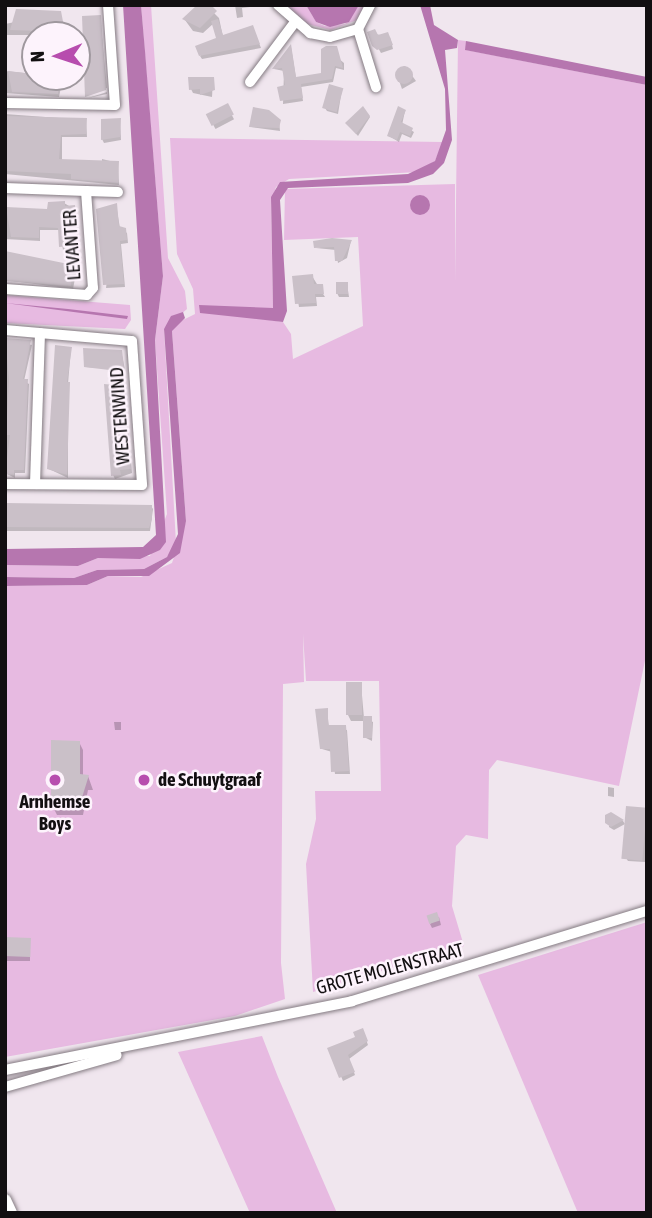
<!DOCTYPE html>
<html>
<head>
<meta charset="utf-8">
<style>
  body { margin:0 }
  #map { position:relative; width:652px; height:1218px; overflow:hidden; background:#f0e6ee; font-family:"Asap Condensed",sans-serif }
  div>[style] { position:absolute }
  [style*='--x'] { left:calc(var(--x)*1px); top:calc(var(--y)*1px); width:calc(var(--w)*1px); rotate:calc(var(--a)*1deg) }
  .green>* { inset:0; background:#e7bae1 }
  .water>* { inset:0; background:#b676af }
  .round { border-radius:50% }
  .shadow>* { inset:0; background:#0003; transform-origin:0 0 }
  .building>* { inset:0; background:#cac0c8; transform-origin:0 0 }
  .roads { filter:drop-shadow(0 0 2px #847b82) drop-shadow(0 0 2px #847b82) }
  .minor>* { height:10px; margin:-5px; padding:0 5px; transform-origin:5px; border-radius:5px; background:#fff }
  .major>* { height:12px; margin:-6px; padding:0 6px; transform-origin:6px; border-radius:6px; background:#fff }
  .dots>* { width:19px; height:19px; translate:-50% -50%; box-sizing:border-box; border:4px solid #fdf3fc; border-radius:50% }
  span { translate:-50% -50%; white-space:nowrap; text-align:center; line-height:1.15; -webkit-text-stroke:5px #fdf3fc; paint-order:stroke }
  .street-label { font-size:19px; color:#120f11 }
  .poi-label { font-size:19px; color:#120f11; font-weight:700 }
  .left { translate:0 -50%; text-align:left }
  .frame { position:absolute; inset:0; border:7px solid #120f11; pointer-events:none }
  .north { position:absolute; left:21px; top:21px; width:70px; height:70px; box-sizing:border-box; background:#fdf3fc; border:2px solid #9f989e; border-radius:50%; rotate:268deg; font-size:19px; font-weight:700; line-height:28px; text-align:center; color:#120f11 }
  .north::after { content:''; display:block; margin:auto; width:24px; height:32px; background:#b74dae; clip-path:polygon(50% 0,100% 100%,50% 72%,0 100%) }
</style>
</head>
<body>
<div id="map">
  <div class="green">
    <div style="clip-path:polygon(141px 5px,151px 5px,168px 258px,185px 291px,187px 309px,164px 329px,176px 543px,167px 557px,144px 569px,97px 570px,74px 578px,5px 577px,5px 565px,78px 566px,98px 558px,150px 556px,167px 514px,155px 340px,163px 276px)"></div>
    <div style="clip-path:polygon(286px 5px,306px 5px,316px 22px,325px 26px,345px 24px,359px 5px,365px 5px,357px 20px,331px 30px,307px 24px)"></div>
    <div style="clip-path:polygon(458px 40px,466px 41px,466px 50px,647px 85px,647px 651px,619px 786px,497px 760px,489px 770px,488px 839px,466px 835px,456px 846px,452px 906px,464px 946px,313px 992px,306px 864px,316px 819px,315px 791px,381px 791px,379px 681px,306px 681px,303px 634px,304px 682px,283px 684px,281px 963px,285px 999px,235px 1016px,5px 1057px,5px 586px,87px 585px,108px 576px,141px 577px,172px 563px,186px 521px,172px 331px,175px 324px,195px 314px,193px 289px,177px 254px,170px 138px,443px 142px,435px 161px,418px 172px,289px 179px,276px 187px,271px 204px,273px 308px,199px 310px,283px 322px,291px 334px,293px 359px,363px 326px,358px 237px,284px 240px,285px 189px,455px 184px,455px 282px)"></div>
    <div style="clip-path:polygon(5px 295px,130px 305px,131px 320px,125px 329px,5px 323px)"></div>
    <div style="clip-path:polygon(647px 922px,647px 1213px,578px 1213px,478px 975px)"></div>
    <div style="clip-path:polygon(262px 1036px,278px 1077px,337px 1213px,250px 1213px,178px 1052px)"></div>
  </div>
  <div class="water">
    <div style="clip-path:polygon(123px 5px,141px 5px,145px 51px,163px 276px,155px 340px,166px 542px,160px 550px,140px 559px,98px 558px,78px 566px,5px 565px,5px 549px,143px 547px,156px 535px)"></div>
    <div style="clip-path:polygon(306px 5px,359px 5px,349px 22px,330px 27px,316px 22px)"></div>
    <div style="clip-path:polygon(420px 5px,430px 5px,434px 25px,458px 40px,457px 48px,445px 50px,452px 140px,444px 163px,433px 174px,408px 183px,288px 188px,280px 200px,287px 311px,283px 322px,200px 313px,199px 305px,273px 308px,271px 197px,280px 182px,408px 174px,435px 161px,446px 130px,445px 89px)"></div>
    <div style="clip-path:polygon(466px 41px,647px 77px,647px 85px,465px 50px)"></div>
    <div class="round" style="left:410px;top:195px;width:20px;height:20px"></div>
    <div style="clip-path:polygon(5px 303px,68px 309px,128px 316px,127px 319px)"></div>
    <div style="clip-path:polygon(183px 312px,185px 318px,172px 331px,186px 521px,180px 553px,149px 576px,108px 576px,87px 585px,5px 586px,5px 577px,74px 578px,97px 570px,144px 569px,167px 557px,178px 534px,164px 329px,171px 316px)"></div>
  </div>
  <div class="shadow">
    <div style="clip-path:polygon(206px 5px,219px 18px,223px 37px,254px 30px,261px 48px,202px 59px,200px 56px,219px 39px,214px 23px,203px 33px,193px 31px,185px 20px)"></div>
    <div style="clip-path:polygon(235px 5px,249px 5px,250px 7px,242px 8px,243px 17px,237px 18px)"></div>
    <div style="clip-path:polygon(60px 13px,66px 35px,5px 35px,5px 24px)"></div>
    <div style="clip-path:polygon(100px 17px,107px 88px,87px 94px,83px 60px,77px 61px,77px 37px,85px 37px)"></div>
    <div style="clip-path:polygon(370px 33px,390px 37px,393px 49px,381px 53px)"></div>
    <div style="clip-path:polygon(291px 47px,296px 78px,322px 74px,338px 58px,344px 63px,344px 70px,336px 68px,333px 82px,301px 87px,303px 101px,283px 104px,284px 71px,274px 69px)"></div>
    <div style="clip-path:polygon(405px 66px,416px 81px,402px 89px,396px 72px)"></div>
    <div style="clip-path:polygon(5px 71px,63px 77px,59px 97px,5px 93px)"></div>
    <div style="clip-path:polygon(213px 79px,212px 97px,193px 93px,191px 89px)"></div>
    <div style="clip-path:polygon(342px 89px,338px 114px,327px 111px,325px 108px)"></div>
    <div style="clip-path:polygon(107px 92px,107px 94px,88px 98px)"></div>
    <div style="left:227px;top:106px;width:15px;height:21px;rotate:62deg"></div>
    <div style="clip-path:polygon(405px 111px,402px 125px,414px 132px,411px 138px,402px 134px,399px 142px,389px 136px)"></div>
    <div style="clip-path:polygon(367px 113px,370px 117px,358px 136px,349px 126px)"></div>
    <div style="clip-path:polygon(5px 114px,86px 120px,87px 137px,62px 137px,62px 164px,102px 165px,102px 159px,118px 163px,119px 185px,5px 174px)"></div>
    <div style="clip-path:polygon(120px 120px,121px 140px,104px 143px,102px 139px)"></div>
    <div style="clip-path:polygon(279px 121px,280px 131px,251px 127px)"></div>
    <div style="clip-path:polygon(64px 203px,76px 210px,79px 248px,63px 250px,60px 230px,40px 230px,40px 241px,5px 239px,5px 209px,49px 211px)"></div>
    <div style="clip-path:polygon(116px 205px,120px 228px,127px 233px,128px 243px,121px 244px,125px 287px,106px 288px)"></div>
    <div style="clip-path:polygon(351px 241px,347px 258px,338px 263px,336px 250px,316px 248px)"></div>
    <div style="clip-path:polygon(5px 253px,77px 268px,73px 289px,5px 280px)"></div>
    <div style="clip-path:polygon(312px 276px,325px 297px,316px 297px,317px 306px,299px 307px,294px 277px)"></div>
    <div style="clip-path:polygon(347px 284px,349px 297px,339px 297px,337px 293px)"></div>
    <div style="clip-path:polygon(5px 339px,32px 345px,24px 381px,29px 384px,25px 473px,15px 473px,15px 478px,5px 473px)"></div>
    <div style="clip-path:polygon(71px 348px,68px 384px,68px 478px,49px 469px)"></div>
    <div style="clip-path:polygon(121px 351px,125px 370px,86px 367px)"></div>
    <div style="clip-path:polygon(124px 388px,132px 473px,115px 479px,113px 475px)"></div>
    <div style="clip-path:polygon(5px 505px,151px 506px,153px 509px,150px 531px,5px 531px)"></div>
    <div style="clip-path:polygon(361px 684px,364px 718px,373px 722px,372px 741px,364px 737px,364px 721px,351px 721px,348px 715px)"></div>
    <div style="clip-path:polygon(327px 710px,329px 727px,347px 730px,350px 774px,335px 774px,332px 752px,322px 749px)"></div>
    <div style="clip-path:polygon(114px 722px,121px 722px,121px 730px,115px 730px)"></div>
    <div style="clip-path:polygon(79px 742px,83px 750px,83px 776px,88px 776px,93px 790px,88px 790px,83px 815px,57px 815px,53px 807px)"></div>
    <div style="clip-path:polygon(608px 787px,614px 788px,614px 797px,608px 796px)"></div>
    <div style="clip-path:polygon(647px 811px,645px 862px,628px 861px,626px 858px)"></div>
    <div style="clip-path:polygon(611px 814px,623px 821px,625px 824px,614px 830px,609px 827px)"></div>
    <div style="clip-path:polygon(439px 917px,441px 925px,432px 928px,430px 924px)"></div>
    <div style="left:5px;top:939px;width:25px;height:22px"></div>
    <div style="clip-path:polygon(364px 1034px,368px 1045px,349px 1059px,355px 1075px,343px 1081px,330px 1049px)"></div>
  </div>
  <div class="building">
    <div style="clip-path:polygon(197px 5px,211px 5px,217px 11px,200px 28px,182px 19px)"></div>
    <div style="clip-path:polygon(16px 9px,61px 11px,65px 32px,10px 30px)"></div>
    <div style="clip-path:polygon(101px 15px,106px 90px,85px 97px,82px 16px)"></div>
    <div style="clip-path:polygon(218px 19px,223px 35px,253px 25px,260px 44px,199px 56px,195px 46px,216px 38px,211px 21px)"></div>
    <div style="clip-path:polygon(375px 29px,378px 35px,388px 32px,393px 45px,377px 50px,372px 46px,367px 32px)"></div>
    <div style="clip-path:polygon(291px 44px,296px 77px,321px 73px,321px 49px,326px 46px,337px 46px,343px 68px,335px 66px,332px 79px,301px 84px,303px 98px,280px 101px,277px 87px,285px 85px,282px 68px,272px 69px)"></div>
    <div class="round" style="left:395px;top:66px;width:18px;height:18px"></div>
    <div style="clip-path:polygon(8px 71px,58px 77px,58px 94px,12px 92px)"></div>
    <div style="clip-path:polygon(188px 77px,214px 77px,215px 90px,200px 95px,200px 89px,189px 90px)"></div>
    <div style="left:329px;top:84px;width:15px;height:25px;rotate:16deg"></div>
    <div style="left:228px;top:103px;width:13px;height:25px;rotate:63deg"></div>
    <div style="clip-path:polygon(363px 106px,370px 116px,356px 134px,345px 123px)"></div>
    <div style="clip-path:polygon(398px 106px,406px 110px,401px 122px,413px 128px,410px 136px,400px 132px,397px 140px,387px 136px)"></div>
    <div style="clip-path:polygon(253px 107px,269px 110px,281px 120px,279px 128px,249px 127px)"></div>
    <div style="clip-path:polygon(5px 116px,87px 118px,86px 134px,61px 135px,59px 159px,119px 161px,118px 183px,71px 179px,71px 174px,5px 171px)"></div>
    <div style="clip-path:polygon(121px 118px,120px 137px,101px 140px,101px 119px)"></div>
    <div style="clip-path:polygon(65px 201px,65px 206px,75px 205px,79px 245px,59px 247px,58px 228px,39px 227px,39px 238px,11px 237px,6px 207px,47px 209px,48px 202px)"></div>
    <div style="clip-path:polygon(117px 203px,119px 226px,126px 228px,127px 240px,120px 241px,124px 284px,103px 285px,96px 209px)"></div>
    <div style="clip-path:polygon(332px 238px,352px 240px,342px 261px,335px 261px,334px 247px,314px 248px,313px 241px)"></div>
    <div style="clip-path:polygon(5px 251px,78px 266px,77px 274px,72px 274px,71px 286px,5px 281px)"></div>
    <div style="clip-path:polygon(313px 274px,314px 284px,323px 284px,324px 294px,315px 294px,316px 303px,295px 304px,292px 276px)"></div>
    <div style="left:336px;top:282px;width:12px;height:12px"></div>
    <div style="clip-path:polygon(5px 338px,31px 340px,23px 379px,28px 379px,24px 470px,14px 470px,14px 475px,5px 474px,10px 435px,6px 435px,9px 379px)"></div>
    <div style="clip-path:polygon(55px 345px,72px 347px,67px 382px,70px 382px,67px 475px,47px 469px)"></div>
    <div style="clip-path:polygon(83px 348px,122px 350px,124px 367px,118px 371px,84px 367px)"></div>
    <div style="clip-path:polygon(104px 384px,125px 386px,131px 469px,120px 470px,121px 475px,111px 476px)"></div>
    <div style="clip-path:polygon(5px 503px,152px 505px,152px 519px,149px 528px,5px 527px)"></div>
    <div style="left:346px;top:682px;width:16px;height:33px"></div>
    <div style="clip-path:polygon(328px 708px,328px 725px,346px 725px,349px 771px,331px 772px,330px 749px,320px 749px,315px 709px)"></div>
    <div style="left:363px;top:716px;width:9px;height:22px"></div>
    <div style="clip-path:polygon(51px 740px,80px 741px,80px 774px,89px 775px,79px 807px,51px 807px)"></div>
    <div style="left:626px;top:806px;width:21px;height:53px;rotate:5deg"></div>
    <div style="clip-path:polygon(611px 812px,624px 820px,611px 827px,605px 823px,605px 815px)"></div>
    <div style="left:437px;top:912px;width:9px;height:11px;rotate:72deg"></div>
    <div style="left:5px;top:937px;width:26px;height:19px;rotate:2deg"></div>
    <div style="clip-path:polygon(363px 1028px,368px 1041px,348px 1055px,355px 1072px,339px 1078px,327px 1048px,355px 1037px,353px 1032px)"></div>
  </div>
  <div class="roads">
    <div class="minor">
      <div style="--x:278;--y:5;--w:43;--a:41.2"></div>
      <div style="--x:310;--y:33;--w:20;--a:11"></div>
      <div style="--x:330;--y:37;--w:29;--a:-16"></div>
      <div style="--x:358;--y:29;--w:27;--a:-63"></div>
      <div style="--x:358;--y:29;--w:61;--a:72.8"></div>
      <div style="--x:250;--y:82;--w:75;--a:-53.1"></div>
      <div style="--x:5;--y:103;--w:110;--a:1"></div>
      <div style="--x:115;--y:105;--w:100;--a:-94"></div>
      <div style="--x:5;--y:188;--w:81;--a:2.1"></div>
      <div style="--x:86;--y:191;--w:97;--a:85.9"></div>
      <div style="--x:93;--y:288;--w:9;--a:131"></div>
      <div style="--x:87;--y:295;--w:82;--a:-175.8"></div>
      <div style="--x:86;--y:191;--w:32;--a:2"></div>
      <div style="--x:5;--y:330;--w:127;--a:5"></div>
      <div style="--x:132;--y:341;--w:144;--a:86"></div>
      <div style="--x:142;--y:485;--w:137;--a:-179.6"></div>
      <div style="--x:35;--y:484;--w:151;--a:-88.1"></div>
      <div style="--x:5;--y:1070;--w:354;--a:-11.2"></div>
      <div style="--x:352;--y:1001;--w:308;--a:-17"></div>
      <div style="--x:5;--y:1087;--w:116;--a:-15.9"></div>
    </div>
    <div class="major">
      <div style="--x:5;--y:1200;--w:14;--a:65"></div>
    </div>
  </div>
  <div class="dots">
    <div style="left:55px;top:780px;background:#b74dae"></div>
    <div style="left:144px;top:780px;background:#b74dae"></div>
  </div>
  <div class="street-label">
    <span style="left:72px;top:245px;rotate:-94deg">LEVANTER</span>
    <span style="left:120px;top:416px;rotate:-94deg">WESTENWIND</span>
    <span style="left:390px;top:969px;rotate:-15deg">GROTE MOLENSTRAAT</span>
  </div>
  <div class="poi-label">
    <span class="left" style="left:158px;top:780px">de Schuytgraaf</span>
    <span style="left:55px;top:813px">Arnhemse<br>Boys</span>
  </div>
  <div class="frame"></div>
  <div class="north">N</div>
</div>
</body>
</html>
